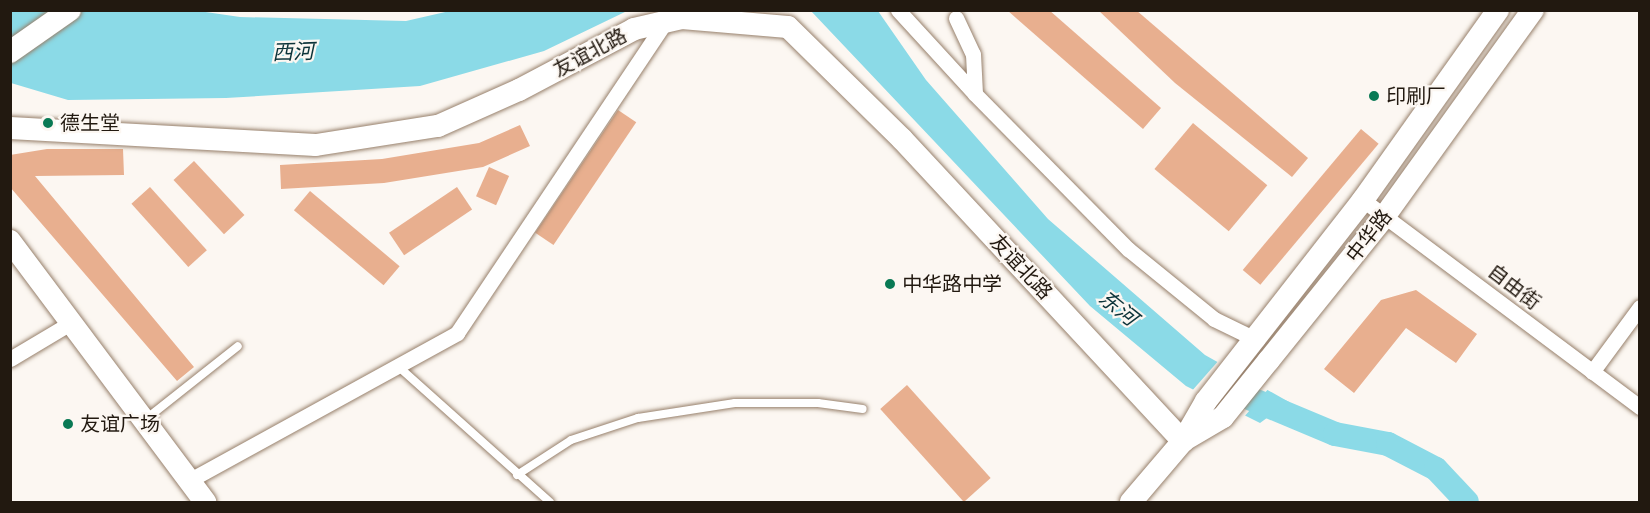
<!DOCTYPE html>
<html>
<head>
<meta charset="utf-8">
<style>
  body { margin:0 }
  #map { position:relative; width:1650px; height:513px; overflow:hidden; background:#fcf7f2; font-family:Poppins,"Noto Sans SC",sans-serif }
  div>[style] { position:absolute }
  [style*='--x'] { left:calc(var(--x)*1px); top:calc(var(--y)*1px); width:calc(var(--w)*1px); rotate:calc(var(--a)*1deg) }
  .water>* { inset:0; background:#8bdae7 }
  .pier>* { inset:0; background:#fcf7f2 }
  .river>* { height:24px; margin:-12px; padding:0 12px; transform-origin:12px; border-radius:12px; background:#8bdae7 }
  .building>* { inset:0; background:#e8af8f; transform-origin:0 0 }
  .roads { filter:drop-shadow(0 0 2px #97806b) drop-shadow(0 0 2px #97806b) }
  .lane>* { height:8px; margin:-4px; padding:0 4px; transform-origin:4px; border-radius:4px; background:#fff }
  .street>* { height:15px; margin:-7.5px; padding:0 7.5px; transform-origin:7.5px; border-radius:7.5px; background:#fff }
  .secondary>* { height:22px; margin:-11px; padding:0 11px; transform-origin:11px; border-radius:11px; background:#fff }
  .dots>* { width:16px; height:16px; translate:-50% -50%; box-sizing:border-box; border:3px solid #fcf7f2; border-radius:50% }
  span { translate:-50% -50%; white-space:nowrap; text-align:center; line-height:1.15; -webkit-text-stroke:4.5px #fcf7f2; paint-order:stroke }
  .street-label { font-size:20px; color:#221910 }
  .poi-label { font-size:20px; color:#221910 }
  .left { translate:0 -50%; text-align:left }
  .water-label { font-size:21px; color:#0c3339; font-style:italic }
  .frame { position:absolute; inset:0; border:12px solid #221910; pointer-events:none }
</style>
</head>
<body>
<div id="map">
  <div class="water">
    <div style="clip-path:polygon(192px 10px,240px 17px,406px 21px,454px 10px,627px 11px,544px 51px,420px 86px,226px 98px,68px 100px,11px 83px,11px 11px)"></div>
    <div style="clip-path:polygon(811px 11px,878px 11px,926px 80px,1048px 219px,1205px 355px,1289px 402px,1260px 423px,1186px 386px,1090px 306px)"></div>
  </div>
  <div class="pier">
    <div style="clip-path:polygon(1220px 359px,1270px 387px,1243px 418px,1191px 392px)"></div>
  </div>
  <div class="river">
    <div style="--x:1249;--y:398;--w:93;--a:22.7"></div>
    <div style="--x:1335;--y:434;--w:54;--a:10.7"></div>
    <div style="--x:1388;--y:444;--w:54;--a:27.5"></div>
    <div style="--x:1436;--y:469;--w:45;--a:46.8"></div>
  </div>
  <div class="building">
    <div style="clip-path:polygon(1007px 10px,1049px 10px,1161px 108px,1143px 129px)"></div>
    <div style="clip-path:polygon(1098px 10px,1136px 10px,1308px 158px,1292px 177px,1175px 83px)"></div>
    <div style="left:618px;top:110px;width:22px;height:148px;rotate:34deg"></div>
    <div style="left:1193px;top:123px;width:97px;height:60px;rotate:40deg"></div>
    <div style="clip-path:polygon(520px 125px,530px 146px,483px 167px,384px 183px,281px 189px,280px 165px,382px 159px,479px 143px)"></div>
    <div style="left:1361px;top:129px;width:23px;height:184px;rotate:40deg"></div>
    <div style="clip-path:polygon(47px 149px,123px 149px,124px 175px,35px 176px,194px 367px,177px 381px,10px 187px,10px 155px)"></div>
    <div style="left:194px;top:161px;width:74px;height:28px;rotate:47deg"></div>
    <div style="left:489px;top:167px;width:22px;height:32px;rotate:24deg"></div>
    <div style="left:150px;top:187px;width:85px;height:25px;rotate:48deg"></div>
    <div style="left:457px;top:187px;width:27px;height:82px;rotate:56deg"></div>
    <div style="left:310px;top:191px;width:117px;height:25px;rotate:40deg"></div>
    <div style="clip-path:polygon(1416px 290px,1477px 334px,1456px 363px,1406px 328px,1354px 393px,1324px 369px,1381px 300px)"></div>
    <div style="left:907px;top:385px;width:125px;height:36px;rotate:48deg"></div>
  </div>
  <div class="roads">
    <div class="lane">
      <div style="--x:400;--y:368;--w:201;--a:41.8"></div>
      <div style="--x:146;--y:419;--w:117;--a:-38.4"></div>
      <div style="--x:517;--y:475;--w:64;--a:-32.9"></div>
      <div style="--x:571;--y:440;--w:71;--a:-18.2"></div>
      <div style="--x:638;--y:418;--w:98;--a:-8.8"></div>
      <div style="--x:735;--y:403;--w:83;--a:0"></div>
      <div style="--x:818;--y:403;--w:45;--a:7.6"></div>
    </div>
    <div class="street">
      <div style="--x:898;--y:10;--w:114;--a:47.5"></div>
      <div style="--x:956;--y:18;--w:40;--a:65"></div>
      <div style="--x:973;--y:54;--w:40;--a:87.1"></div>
      <div style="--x:975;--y:94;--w:218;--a:45.4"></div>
      <div style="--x:1128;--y:249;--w:111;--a:39.1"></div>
      <div style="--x:1214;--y:319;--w:48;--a:26"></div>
      <div style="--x:1363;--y:200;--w:346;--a:36.8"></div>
      <div style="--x:10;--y:359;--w:72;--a:-30.8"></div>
      <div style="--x:1592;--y:372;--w:81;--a:-53.6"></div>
      <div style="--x:190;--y:480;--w:305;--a:-28.8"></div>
      <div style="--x:457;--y:333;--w:374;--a:-56.2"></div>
    </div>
    <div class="secondary">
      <div style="--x:10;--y:52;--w:73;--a:-35"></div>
      <div style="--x:10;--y:128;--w:306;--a:3.2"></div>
      <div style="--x:316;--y:145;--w:123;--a:-8.9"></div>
      <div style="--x:438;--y:126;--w:89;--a:-24"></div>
      <div style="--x:519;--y:90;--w:130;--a:-27.9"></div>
      <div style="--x:634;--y:29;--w:49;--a:-12.9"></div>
      <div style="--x:682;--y:18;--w:106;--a:4.9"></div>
      <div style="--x:788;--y:27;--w:160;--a:44.5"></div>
      <div style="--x:902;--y:139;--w:413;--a:47.1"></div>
      <div style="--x:10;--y:241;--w:326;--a:53.2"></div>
      <div style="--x:1184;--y:440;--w:45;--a:-30.5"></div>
      <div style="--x:1223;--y:417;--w:73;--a:-51.1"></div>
      <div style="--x:1269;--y:360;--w:184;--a:-51.2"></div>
      <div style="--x:1384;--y:217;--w:255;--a:-54.3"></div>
      <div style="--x:1131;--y:502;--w:80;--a:-49.6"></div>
      <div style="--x:1183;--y:441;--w:46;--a:-60.1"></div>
      <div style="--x:1206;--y:401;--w:255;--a:-52"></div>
      <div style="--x:1363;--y:200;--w:233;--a:-54.6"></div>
    </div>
  </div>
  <div class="dots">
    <div style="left:1374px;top:96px;background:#097954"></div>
    <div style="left:48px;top:123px;background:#097954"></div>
    <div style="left:890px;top:284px;background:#097954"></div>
    <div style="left:68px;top:424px;background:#097954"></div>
  </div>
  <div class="street-label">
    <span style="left:590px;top:53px;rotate:-28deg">友谊北路</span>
    <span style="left:1369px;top:236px;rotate:-52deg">中华路</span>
    <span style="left:1021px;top:267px;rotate:47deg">友谊北路</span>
    <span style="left:1514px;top:287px;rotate:37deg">自由街</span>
  </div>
  <div class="poi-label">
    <span class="left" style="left:1386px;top:96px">印刷厂</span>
    <span class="left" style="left:60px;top:123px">德生堂</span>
    <span class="left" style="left:902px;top:284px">中华路中学</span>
    <span class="left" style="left:80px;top:424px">友谊广场</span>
  </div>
  <div class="water-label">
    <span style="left:293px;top:52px;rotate:-2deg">西河</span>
    <span style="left:1118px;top:308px;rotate:39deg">东河</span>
  </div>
  <div class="frame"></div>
</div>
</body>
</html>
